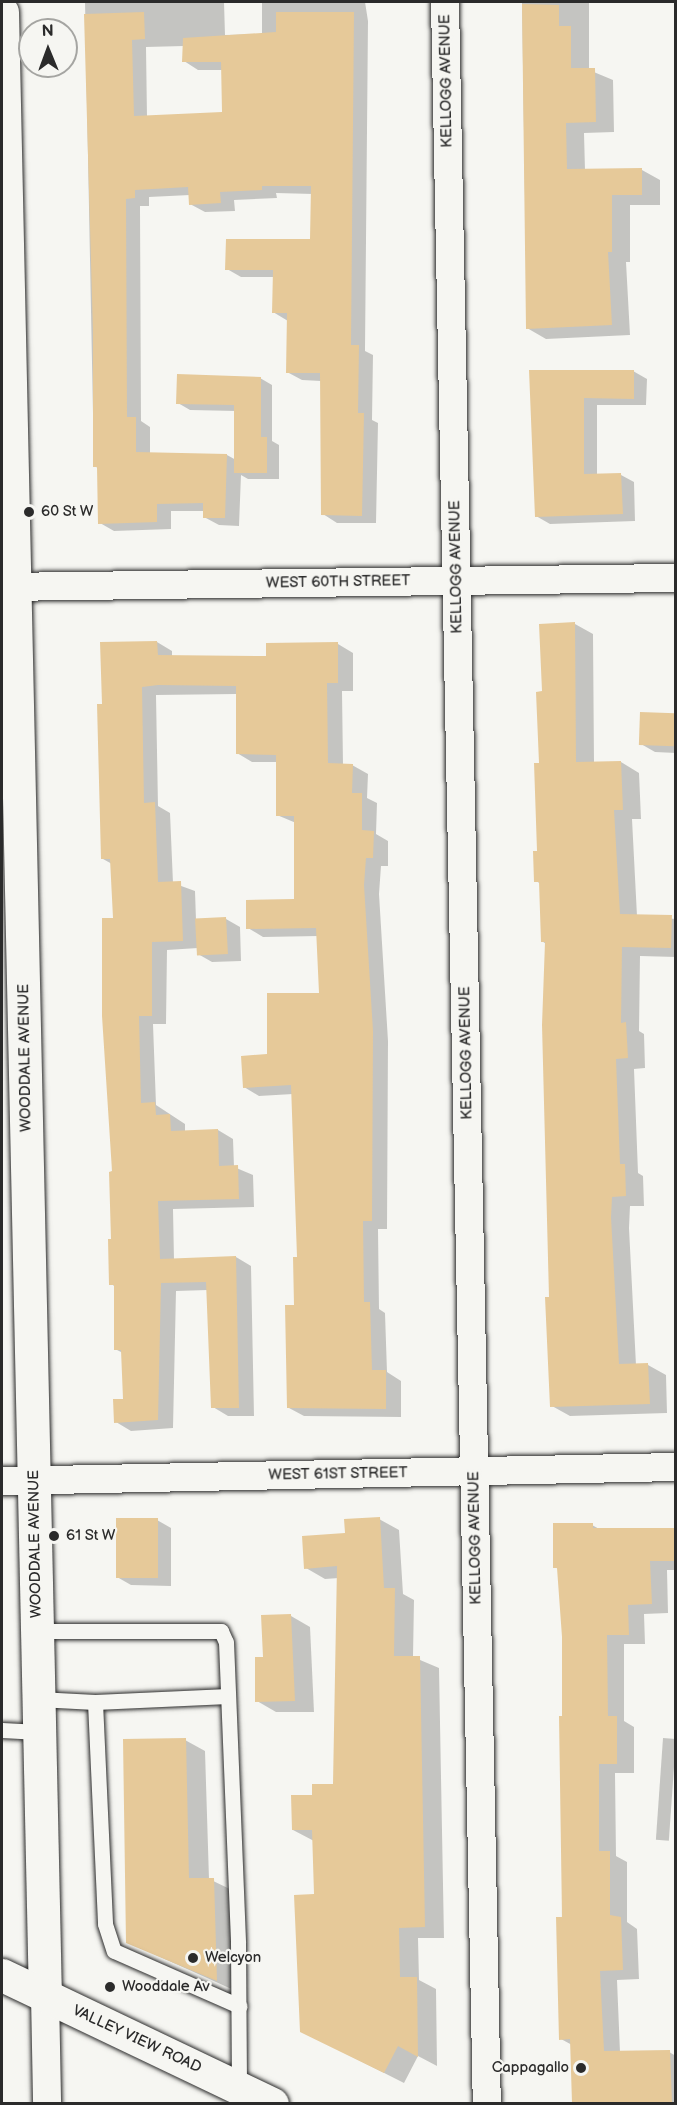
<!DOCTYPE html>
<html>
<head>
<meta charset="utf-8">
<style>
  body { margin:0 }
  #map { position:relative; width:677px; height:2105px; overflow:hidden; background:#f6f6f2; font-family:"Balsamiq Sans",sans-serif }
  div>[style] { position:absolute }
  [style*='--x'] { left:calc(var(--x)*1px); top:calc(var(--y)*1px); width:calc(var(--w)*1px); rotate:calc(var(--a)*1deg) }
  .shadow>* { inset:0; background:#0003; transform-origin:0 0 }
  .building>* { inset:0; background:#e6c999; transform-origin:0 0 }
  .roads { filter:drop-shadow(0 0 2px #2b2b2b) drop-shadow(0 0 2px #2b2b2b) }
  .lane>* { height:15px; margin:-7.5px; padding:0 7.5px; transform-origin:7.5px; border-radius:7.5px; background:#f6f6f2 }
  .street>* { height:28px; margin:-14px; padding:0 14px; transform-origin:14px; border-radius:14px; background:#f6f6f2 }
  .secondary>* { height:33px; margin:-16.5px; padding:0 16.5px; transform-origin:16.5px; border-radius:16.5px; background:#f6f6f2 }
  .dots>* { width:16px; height:16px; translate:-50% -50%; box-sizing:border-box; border:3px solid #f6f6f2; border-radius:50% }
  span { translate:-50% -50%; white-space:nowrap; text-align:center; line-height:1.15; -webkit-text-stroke:4.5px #f6f6f2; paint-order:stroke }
  .street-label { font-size:15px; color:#2b2b2b }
  .poi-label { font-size:15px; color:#2b2b2b }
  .left { translate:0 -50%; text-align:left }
  .right { translate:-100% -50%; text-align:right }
  .frame { position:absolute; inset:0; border:3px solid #2b2b2b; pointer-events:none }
  .north { position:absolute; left:18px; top:18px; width:60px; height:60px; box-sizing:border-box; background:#f6f6f2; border:2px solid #a5a5a2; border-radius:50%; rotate:359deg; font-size:16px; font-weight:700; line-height:24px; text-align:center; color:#2b2b2b }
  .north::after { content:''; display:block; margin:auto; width:21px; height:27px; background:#2b2b2b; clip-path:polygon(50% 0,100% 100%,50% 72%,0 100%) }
</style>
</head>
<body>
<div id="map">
  <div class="shadow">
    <div style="clip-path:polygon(evenodd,85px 2px,224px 2px,225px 35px,262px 34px,262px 2px,365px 2px,368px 21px,365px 351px,373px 355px,372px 420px,378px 423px,376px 523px,337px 523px,323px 514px,321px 381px,302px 380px,287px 372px,288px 321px,273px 312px,274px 277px,241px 277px,227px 269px,312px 241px,313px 194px,276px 193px,277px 198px,234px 200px,235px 211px,205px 212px,190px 204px,190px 195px,149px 197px,149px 206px,140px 206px,141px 421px,150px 427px,150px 454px,227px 455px,236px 460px,236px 411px,190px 410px,178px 403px,260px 378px,272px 385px,272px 441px,279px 445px,279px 479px,248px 479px,241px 475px,239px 526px,219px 525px,204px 517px,204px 511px,171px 511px,171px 529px,114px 531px,100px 523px,98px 468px,94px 466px,85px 2px,184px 46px,184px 61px,198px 70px,223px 70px,224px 113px,147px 117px,146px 47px,184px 46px)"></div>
    <div style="clip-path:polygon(522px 2px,589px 2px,589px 70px,613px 80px,614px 132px,584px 133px,585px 170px,642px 170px,660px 180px,660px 205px,630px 205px,630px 262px,626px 262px,630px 335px,546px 339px,527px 328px)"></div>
    <div style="clip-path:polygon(530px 371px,633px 371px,647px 379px,646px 405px,597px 405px,597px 475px,621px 475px,634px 482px,635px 521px,550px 524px,536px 516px)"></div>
    <div style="clip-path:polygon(575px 624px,593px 634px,594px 763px,621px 762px,639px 773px,641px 819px,632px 819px,637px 916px,676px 919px,676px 957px,640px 956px,639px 1031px,644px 1034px,645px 1068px,634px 1069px,638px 1173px,643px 1176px,644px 1206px,630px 1206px,629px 1228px,636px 1365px,648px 1365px,666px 1375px,667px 1413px,570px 1416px,552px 1406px,546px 944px,542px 941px,541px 884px,536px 881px,543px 693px)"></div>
    <div style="clip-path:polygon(157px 642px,172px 651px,172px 656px,267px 658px,338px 644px,353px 653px,353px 691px,342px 691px,343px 765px,352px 765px,368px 774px,367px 798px,377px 803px,376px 834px,388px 841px,388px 866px,381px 866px,379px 894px,388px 1041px,387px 1229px,378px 1229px,379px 1309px,385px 1313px,387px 1372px,401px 1381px,401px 1417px,304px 1416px,289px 1408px,298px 1258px,293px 1094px,259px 1096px,244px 1087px,320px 994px,319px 936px,263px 937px,248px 928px,295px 900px,296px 823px,277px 815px,278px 762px,252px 762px,237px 753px,237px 694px,156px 695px,158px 806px,170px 813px,173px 883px,195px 891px,196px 920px,226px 919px,240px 927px,241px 961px,212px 962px,198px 954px,198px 948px,167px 950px,166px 1024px,153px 1024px,156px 1105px,185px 1124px,185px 1132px,218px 1130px,233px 1139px,234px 1167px,253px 1175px,254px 1207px,173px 1209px,174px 1260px,236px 1257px,251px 1266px,254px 1416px,228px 1416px,213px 1407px,208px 1290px,176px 1291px,173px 1428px,131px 1431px,116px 1422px,125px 1400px,123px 1353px,115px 1349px,116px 1287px,111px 1284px,114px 919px,112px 864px,103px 859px,103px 705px)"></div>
    <div style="clip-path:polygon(676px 715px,676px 753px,655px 752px,641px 744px)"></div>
    <div style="clip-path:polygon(379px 1519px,399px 1530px,403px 1594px,414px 1600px,413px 1657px,439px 1668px,444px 1938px,418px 1938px,419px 1980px,436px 1989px,437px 2066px,418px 2056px,404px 2083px,301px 2031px,315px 1896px,314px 1841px,293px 1830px,313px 1796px,335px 1786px,339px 1578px,325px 1579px,306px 1568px,347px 1534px)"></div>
    <div style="clip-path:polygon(157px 1520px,171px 1528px,171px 1586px,131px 1585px,117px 1577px)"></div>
    <div style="clip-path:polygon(592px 1525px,601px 1530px,676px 1530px,676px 1570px,667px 1570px,668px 1613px,644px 1614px,645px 1644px,624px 1644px,624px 1721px,634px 1727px,634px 1773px,615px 1773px,616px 1856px,627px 1862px,627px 1922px,637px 1929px,639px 1979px,617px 1980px,620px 2052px,669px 2052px,676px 2056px,676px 2104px,574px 2104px,572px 2045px,561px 2039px,564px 1637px,558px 1569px,555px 1567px)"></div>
    <div style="clip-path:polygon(291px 1616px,310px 1627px,314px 1712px,276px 1712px,257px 1701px,264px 1658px)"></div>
    <div style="left:663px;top:1738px;width:13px;height:102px;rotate:4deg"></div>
    <div style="clip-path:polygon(185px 1740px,205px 1751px,209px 1879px,234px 1891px,236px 1991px,127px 1942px)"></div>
  </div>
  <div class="building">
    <div style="clip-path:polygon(522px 4px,559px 5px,559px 26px,571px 26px,571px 68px,595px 68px,596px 122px,566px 123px,567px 169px,642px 168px,642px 195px,612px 195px,612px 252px,608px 252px,612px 325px,526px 329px)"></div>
    <div style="clip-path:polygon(144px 12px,145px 39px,132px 40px,134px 116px,222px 112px,221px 62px,182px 62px,183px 38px,276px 32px,276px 12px,354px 12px,351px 345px,359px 345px,358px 413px,364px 413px,362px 516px,321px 515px,320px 373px,286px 373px,287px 313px,272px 313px,273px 270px,225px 270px,226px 239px,310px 239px,311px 186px,262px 186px,262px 190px,220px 192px,221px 203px,189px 205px,188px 187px,135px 190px,135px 198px,126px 199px,127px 417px,136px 417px,136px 452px,227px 454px,225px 518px,203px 518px,203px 503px,157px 504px,157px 522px,98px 524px,97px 467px,93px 467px,93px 332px,84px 14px)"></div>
    <div style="clip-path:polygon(529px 370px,634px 370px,634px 399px,584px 398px,584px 474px,621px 473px,623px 514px,535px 517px)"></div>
    <div style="clip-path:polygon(177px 374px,261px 377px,261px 437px,267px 437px,267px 473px,234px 473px,234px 405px,176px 404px)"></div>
    <div style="clip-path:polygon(575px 622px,576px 762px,621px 761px,623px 810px,614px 810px,620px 914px,672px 915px,671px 948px,622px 947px,621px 1023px,626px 1022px,628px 1058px,616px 1059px,620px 1164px,625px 1164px,626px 1196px,612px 1197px,611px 1217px,619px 1364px,648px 1363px,650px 1404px,550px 1407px,545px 1297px,549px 1297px,542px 1025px,545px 942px,541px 942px,539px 882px,534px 882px,533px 851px,537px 851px,534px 763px,539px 763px,536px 692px,542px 691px,539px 624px)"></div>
    <div style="clip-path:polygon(157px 641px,158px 655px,266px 656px,266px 643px,338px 642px,338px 683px,327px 683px,328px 763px,353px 764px,352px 793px,362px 793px,362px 830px,374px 831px,373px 858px,366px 858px,364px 885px,373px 1031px,372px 1221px,363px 1221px,364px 1302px,370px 1302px,372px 1370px,386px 1370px,386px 1409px,287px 1408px,285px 1305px,294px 1305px,293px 1257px,297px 1257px,291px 1085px,243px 1088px,241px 1056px,267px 1054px,267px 993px,319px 993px,316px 928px,246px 929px,246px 900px,294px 899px,294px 816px,276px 816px,276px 755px,236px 754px,236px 686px,158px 685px,142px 687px,144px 803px,155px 802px,158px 882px,181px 881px,183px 941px,152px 942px,152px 1016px,139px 1016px,141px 1103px,155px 1102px,156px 1115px,170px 1114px,171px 1131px,218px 1129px,219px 1166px,238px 1165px,239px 1199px,158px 1201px,160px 1259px,236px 1256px,239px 1408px,211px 1408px,206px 1282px,161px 1283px,158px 1420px,114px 1423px,113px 1399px,123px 1399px,121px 1350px,114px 1350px,114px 1285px,109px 1285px,108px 1239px,111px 1239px,109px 1172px,112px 1171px,102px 1016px,102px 918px,113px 918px,110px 859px,101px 859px,97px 704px,102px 704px,100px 642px)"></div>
    <div style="left:640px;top:712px;width:35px;height:33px;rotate:2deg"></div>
    <div style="left:226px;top:917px;width:37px;height:31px;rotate:87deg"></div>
    <div style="clip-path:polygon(380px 1517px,384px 1588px,395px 1588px,394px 1656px,420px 1656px,425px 1927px,399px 1928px,400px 1977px,417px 1977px,418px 2057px,398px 2046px,384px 2073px,300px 2032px,294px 1895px,314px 1894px,312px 1830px,292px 1830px,291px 1795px,312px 1795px,312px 1784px,333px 1784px,337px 1566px,304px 1569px,302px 1536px,345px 1533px,344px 1519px)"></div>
    <div style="left:116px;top:1518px;width:42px;height:60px"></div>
    <div style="clip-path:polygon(553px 1523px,593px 1523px,593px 1528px,675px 1528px,675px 1561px,650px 1561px,652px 1604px,628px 1605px,629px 1635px,607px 1635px,608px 1716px,617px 1716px,617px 1764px,599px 1764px,599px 1851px,610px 1851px,610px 1915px,621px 1917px,623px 1970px,600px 1971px,604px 2051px,670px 2050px,672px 2103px,572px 2103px,570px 2039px,559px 2040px,556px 1917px,562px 1917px,559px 1716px,562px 1716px,562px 1637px,557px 1568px,553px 1568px)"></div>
    <div style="clip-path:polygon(291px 1614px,295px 1701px,255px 1702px,255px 1657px,263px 1657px,261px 1615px)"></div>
    <div style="clip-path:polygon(186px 1738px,189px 1878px,214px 1878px,217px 1981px,126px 1943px,123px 1739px)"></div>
  </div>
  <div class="roads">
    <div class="lane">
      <div style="--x:37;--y:1631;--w:184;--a:0"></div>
      <div style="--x:221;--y:1631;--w:12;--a:66"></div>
      <div style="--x:226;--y:1642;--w:301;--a:87.7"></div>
      <div style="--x:238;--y:1943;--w:145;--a:89.6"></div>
      <div style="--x:38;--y:1699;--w:57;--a:3"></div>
      <div style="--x:95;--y:1702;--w:133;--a:-2.6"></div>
      <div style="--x:95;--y:1702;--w:222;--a:87.4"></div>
      <div style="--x:105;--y:1924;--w:28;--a:72"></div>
      <div style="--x:114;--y:1951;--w:137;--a:23.7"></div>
      <div style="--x:2;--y:1730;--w:37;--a:3"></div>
    </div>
    <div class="street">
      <div style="--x:445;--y:2;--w:2102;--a:88.86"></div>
      <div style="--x:2;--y:587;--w:674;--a:-0.77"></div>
      <div style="--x:2;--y:1481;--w:674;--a:-1.19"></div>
      <div style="--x:45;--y:1995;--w:109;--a:88.9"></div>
    </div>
    <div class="secondary">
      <div style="--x:2;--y:12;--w:1983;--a:88.76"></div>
      <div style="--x:2;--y:1975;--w:299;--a:25.5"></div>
    </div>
  </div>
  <div class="dots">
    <div style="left:29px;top:512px;background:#2b2b2b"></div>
    <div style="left:54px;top:1536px;background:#2b2b2b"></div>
    <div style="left:193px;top:1958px;background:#2b2b2b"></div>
    <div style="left:110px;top:1987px;background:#2b2b2b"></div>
    <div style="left:581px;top:2068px;background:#2b2b2b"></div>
  </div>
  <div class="street-label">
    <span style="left:446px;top:81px;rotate:-91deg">KELLOGG AVENUE</span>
    <span style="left:456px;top:567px;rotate:-91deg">KELLOGG AVENUE</span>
    <span style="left:338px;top:582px;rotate:-1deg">WEST 60TH STREET</span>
    <span style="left:466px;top:1053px;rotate:-91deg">KELLOGG AVENUE</span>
    <span style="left:25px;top:1058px;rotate:-91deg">WOODDALE AVENUE</span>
    <span style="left:338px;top:1474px;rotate:-1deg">WEST 61ST STREET</span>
    <span style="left:475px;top:1538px;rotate:-91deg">KELLOGG AVENUE</span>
    <span style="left:35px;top:1544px;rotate:-91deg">WOODDALE AVENUE</span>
    <span style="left:137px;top:2039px;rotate:25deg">VALLEY VIEW ROAD</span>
  </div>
  <div class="poi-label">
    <span class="left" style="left:41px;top:512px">60 St W</span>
    <span class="left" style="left:66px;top:1536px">61 St W</span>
    <span class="left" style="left:205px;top:1958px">Welcyon</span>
    <span class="left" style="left:122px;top:1987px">Wooddale Av</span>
    <span class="right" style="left:569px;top:2068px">Cappagallo</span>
  </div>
  <div class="frame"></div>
  <div class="north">N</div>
</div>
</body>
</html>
